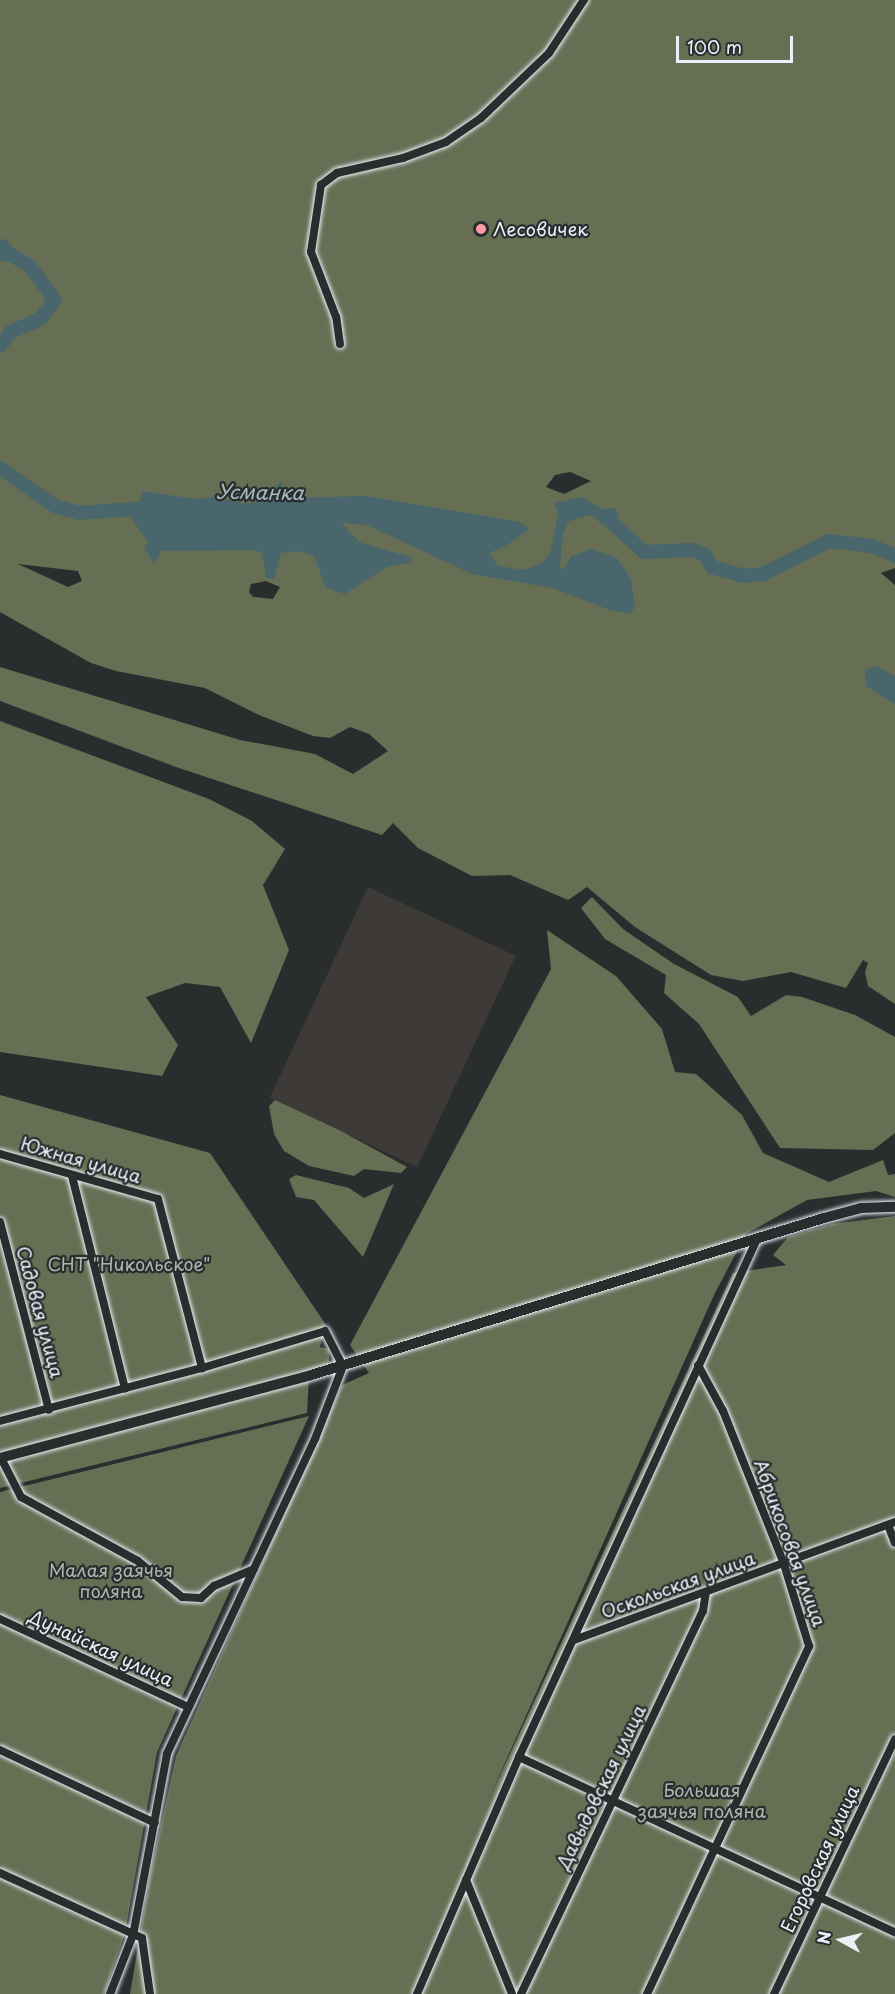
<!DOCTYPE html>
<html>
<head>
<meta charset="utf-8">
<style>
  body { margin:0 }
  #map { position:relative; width:895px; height:1994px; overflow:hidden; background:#2a2d2e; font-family:"Playpen Sans",sans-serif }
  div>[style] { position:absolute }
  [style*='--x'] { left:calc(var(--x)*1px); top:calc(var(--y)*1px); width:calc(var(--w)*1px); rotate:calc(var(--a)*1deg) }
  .built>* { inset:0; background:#3d3a38; transform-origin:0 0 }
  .green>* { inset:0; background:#666e54 }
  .water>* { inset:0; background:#49666c }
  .river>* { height:14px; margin:-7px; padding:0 7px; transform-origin:7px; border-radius:7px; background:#49666c }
  .roads { filter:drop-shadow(0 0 2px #e8f1f8) drop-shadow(0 0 2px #e8f1f8) }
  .minor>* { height:8px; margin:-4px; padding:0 4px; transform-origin:4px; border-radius:4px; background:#2a2d2e }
  .tertiary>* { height:10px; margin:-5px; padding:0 5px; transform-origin:5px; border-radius:5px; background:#2a2d2e }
  .dots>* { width:16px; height:16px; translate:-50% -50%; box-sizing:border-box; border:3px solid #2a2d2e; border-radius:50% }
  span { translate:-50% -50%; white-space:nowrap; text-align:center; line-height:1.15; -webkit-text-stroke:4.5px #2a2d2e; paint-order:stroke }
  .poi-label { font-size:18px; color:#e8f1f8 }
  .left { translate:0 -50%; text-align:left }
  .street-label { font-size:18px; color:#e8f1f8 }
  .park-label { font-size:18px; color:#aeb6ae }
  .water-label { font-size:20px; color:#a8b9c0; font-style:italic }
  .north { position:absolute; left:811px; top:1910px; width:60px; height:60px; -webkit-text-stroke:4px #2a2d2e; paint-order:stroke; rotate:278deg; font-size:16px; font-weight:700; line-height:24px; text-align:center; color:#e8f1f8 }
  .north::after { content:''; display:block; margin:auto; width:21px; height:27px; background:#e8f1f8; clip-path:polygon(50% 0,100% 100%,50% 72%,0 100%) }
  .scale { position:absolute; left:676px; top:36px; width:117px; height:27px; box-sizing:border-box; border:3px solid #e8f1f8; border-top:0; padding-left:8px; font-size:18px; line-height:21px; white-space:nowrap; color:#e8f1f8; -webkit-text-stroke:4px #2a2d2e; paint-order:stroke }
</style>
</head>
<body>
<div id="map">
  <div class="built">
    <div style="left:368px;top:887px;width:163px;height:233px;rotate:25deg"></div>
  </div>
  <div class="green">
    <div style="clip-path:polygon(evenodd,0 0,895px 0,895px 568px,881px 573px,895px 585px,895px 1004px,868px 986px,865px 972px,868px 963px,863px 960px,846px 988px,791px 972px,743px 981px,711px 975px,635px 927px,587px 887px,568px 900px,510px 875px,472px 876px,418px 848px,393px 823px,382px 835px,176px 767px,0 701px,0 667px,240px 740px,315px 754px,353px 774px,388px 751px,369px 734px,350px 727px,330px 738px,313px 736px,259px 715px,205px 688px,116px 671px,91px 663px,0 612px,0 0,570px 472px,591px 481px,564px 494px,546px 487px,555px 475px,570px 472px,0 0,18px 564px,78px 571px,82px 581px,68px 587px,18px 564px,0 0,266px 581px,280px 587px,273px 599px,253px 597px,249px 592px,251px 584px,266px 581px)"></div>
    <div style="clip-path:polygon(0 721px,209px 799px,252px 821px,285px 849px,263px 885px,289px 950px,251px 1043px,220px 987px,185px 983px,146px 997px,178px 1045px,162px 1076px,0 1052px)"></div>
    <div style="clip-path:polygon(592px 897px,623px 929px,674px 964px,738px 997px,751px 1016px,786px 995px,802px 997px,855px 1015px,895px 1037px,895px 1133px,873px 1150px,780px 1148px,699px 1024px,664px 993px,666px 975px,605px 939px,581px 908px)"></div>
    <div style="clip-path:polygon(547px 930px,616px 976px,662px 1029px,675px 1072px,696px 1074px,742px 1115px,763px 1153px,829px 1182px,883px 1160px,888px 1175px,895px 1174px,895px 1197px,876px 1191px,807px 1200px,746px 1234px,714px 1295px,487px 1803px,733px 1273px,786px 1265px,773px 1255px,788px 1237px,832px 1224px,895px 1216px,895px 1994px,130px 1994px,150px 1875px,176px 1756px,342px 1385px,369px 1373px,350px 1345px,551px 969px)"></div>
    <div style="clip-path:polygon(0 1095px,210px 1153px,326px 1325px,320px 1347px,329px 1349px,329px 1366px,309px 1375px,307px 1413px,0 1488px)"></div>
    <div style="clip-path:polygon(275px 1100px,341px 1131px,407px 1167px,401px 1173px,364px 1169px,354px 1176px,309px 1166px,284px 1151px,274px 1134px,269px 1106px)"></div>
    <div style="clip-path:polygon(296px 1175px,349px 1188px,364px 1198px,394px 1184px,363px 1257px,314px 1200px,296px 1197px,289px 1179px)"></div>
    <div style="clip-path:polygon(309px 1416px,157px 1752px,125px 1933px,104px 1994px,0 1994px,0 1492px)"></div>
  </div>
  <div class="water">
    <div style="clip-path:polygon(6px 239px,15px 250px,13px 260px,0 257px,0 240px)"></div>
    <div style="clip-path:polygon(42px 280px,60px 298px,58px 307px,48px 312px)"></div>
    <div style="clip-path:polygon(280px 481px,289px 498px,366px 496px,520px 522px,529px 529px,506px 546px,489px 553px,498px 566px,524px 570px,544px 562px,551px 551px,558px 513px,554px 503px,582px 497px,601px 509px,616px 508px,622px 530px,617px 536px,591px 515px,569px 521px,563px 534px,560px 569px,565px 568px,571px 556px,591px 549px,617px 558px,631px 579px,635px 607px,630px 614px,610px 610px,552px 588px,472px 574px,367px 525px,342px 523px,359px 542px,413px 558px,410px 563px,387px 567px,345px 594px,326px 588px,314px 556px,297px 551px,281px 553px,274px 579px,266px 578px,262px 553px,254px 550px,161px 551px,154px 565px,144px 546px,149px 543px,128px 514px,129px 507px,140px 502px,142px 491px,195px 499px,214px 497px,246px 504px,269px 499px)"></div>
    <div style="clip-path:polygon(876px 666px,895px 676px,895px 704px,866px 686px,865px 670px)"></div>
  </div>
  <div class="river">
    <div style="--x:0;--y:254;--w:11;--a:5"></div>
    <div style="--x:11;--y:255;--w:22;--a:30"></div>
    <div style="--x:30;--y:266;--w:42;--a:53.7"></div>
    <div style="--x:55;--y:300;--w:24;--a:128"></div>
    <div style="--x:40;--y:319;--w:32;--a:156"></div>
    <div style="--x:11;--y:332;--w:18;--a:128"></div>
    <div style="--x:0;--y:468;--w:67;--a:34.6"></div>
    <div style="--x:55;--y:506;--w:25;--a:16"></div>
    <div style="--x:79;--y:513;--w:67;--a:-4.3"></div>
    <div style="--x:609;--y:520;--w:47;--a:42.4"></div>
    <div style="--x:644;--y:552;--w:49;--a:-2.3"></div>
    <div style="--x:693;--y:550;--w:13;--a:23"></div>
    <div style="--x:705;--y:555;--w:14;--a:60"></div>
    <div style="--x:712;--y:567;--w:33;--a:16"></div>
    <div style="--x:744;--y:576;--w:19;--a:-6"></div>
    <div style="--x:763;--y:574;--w:74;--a:-26.6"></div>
    <div style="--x:829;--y:541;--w:43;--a:6.6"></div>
    <div style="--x:872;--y:546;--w:25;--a:23"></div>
  </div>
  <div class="roads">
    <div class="minor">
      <div style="--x:340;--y:344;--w:27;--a:-98"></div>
      <div style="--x:336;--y:317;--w:70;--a:-111"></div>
      <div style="--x:311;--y:252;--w:68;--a:-81.5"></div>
      <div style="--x:321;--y:185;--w:20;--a:-37"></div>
      <div style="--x:337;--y:173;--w:68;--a:-12.8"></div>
      <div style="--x:403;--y:158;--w:46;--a:-20.4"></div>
      <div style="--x:446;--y:142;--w:42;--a:-34.4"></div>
      <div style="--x:481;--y:118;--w:94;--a:-43.7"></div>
      <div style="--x:549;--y:53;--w:64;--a:-56.6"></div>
      <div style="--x:0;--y:1154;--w:164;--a:15.9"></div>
      <div style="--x:158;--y:1199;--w:175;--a:75.4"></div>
      <div style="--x:72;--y:1176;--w:219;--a:76"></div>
      <div style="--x:0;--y:1222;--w:194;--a:75.4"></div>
      <div style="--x:0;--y:1421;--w:209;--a:-14.7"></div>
      <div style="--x:202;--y:1368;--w:128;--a:-16.7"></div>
      <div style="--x:325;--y:1331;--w:39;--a:63"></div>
      <div style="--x:343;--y:1366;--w:78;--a:111"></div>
      <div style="--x:315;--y:1439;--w:348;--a:115.2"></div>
      <div style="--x:167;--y:1754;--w:184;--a:100.6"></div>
      <div style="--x:133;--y:1935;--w:63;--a:111.3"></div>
      <div style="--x:1;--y:1458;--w:44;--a:62.9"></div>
      <div style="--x:21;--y:1497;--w:133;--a:28.7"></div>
      <div style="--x:138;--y:1561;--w:57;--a:39.3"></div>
      <div style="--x:182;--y:1597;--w:19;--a:3"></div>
      <div style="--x:201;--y:1598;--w:18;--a:-43"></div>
      <div style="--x:214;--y:1586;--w:43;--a:-23"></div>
      <div style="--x:888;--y:1525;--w:19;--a:69"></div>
      <div style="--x:0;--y:1619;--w:208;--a:25.1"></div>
      <div style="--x:574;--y:1640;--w:342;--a:-20.2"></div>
      <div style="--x:0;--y:1750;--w:171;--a:25.2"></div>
      <div style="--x:519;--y:1757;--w:415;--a:25"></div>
      <div style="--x:0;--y:1873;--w:156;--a:24.6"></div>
      <div style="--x:142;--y:1938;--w:57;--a:81.9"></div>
      <div style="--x:466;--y:1880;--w:123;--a:68"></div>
      <div style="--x:417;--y:1994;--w:258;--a:-66.7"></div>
      <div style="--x:519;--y:1757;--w:570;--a:-65.32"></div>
      <div style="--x:521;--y:1994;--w:424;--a:-64.6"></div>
      <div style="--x:703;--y:1611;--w:18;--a:-81"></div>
      <div style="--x:647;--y:1994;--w:384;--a:-65"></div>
      <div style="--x:809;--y:1646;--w:86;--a:-107"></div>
      <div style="--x:784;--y:1564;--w:165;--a:-111.7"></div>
      <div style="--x:723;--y:1411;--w:52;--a:-118.5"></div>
      <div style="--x:774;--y:1994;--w:282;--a:-64.6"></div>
    </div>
    <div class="tertiary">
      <div style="--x:0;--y:1458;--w:322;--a:-14.9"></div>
      <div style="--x:311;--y:1375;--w:536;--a:-17.02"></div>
      <div style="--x:824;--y:1218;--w:38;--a:-15"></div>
      <div style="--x:861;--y:1208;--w:34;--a:-2"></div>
    </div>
  </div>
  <div class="dots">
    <div style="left:481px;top:229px;background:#ff9aa2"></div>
  </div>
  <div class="poi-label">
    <span class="left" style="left:493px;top:229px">Лесовичек</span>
  </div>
  <div class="street-label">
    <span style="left:81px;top:1160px;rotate:16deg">Южная улица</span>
    <span style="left:40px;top:1312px;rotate:75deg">Садовая улица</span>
    <span style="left:790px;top:1543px;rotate:70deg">Абрикосовая улица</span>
    <span style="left:678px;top:1585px;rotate:-20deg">Оскольская улица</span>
    <span style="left:101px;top:1648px;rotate:25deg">Дунайская улица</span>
    <span style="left:601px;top:1787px;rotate:-64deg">Давыдовская улица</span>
    <span style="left:820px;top:1859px;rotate:-65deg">Егоровская улица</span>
  </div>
  <div class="park-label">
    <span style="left:129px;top:1264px">СНТ "Никольское"</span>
    <span style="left:111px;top:1581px">Малая заячья<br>поляна</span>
    <span style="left:702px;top:1801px">Большая<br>заячья поляна</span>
  </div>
  <div class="water-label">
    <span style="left:260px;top:492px;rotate:1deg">Усманка</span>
  </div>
  <div class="north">N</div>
  <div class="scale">100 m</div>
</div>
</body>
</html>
